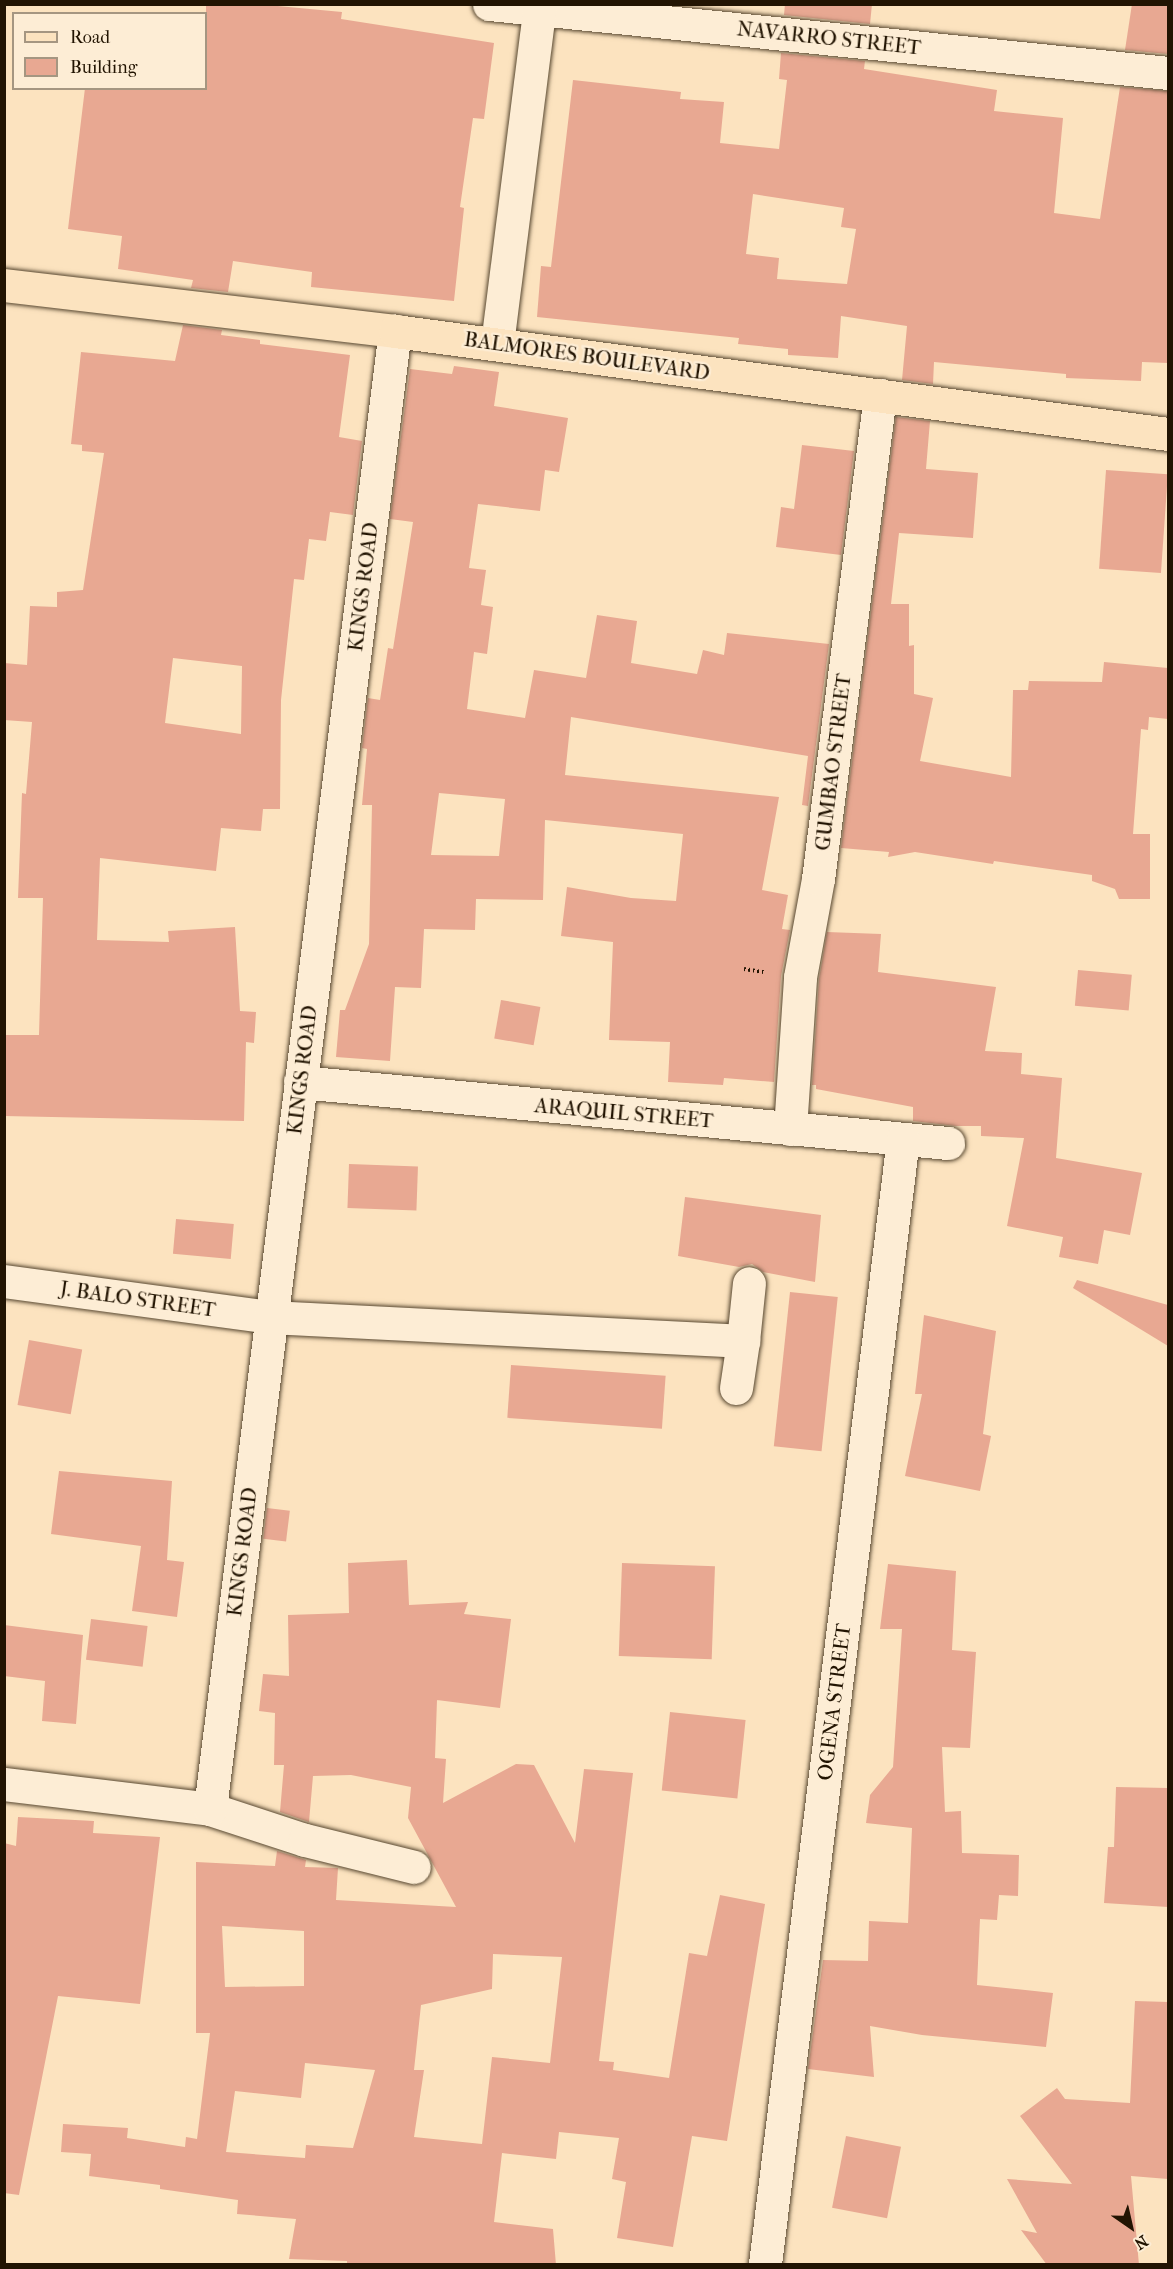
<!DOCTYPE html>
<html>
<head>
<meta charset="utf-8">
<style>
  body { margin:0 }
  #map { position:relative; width:1173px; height:2269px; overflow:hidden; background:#fce3bf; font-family:"IM FELL French Canon",serif }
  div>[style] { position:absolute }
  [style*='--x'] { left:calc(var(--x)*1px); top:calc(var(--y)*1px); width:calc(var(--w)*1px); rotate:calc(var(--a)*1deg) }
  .building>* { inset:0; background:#e8a892; transform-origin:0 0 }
  .path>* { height:4px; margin-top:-2px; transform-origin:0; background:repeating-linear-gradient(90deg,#221402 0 1.5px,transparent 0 4.5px) }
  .roads { filter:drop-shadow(0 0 2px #584831) drop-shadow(0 0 2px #584831) }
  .minor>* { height:33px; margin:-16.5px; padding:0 16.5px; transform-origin:16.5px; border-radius:16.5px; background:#fdedd5 }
  .major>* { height:33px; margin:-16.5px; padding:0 16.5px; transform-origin:16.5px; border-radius:16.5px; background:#fce3bf }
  span { translate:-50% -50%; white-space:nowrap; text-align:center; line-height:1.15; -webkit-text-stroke:4.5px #fdedd5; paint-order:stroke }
  .street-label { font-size:21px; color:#221402 }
  .frame { position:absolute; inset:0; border:6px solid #221402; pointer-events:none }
  .legend { position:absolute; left:12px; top:12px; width:195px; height:78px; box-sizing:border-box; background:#fdedd5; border:2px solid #a59681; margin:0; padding:8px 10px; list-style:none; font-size:18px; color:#221402 }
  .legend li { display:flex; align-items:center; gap:12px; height:30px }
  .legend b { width:30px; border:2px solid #a59681 }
  .north { position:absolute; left:1101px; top:2197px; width:60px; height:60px; -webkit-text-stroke:4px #fdedd5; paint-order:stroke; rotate:146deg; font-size:16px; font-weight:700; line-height:24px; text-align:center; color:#221402 }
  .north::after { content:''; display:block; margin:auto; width:21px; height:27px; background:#221402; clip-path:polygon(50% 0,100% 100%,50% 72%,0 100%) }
</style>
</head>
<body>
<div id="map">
  <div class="building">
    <div style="clip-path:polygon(206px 4px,267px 5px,342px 12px,341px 19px,494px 43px,484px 119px,473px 118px,460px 207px,464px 208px,454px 301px,311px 287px,312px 272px,233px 261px,228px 292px,191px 288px,193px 280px,118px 269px,122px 236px,68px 229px,85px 88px,206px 88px)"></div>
    <div style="clip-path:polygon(785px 4px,872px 4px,870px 24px,784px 15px)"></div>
    <div style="clip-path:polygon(1132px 4px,1168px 4px,1168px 54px,1125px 50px)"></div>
    <div style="clip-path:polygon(evenodd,781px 53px,865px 61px,864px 69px,997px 90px,994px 111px,1063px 118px,1054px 213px,1100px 219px,1120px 87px,1168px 91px,1168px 363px,1142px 362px,1141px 381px,1066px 378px,1066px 374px,934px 362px,933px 384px,902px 380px,907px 326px,841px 316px,838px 358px,788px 355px,788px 349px,738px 344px,739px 338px,537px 317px,541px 266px,551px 267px,573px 80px,681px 92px,680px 99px,724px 102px,720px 143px,779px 149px,787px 80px,779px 79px,781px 53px,753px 194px,844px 208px,841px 227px,856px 229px,847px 284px,777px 279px,779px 258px,746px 254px,753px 194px)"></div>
    <div style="clip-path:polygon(evenodd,183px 325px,222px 330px,221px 335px,260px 340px,260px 344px,350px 355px,339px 437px,362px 441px,353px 515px,330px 512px,326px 541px,309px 539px,304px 580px,294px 579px,281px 700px,280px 809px,263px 809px,261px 831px,221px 828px,216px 871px,100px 858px,97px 940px,169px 942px,168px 931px,235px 927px,240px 1011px,256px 1012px,254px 1043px,246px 1042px,244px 1121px,4px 1116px,4px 1035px,39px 1035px,43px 898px,18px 898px,22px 793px,26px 794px,32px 722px,4px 720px,4px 663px,27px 665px,30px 606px,57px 607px,57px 592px,83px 590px,104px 453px,82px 451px,82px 445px,71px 444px,81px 352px,175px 361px,183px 325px,173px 658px,242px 666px,241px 734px,165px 723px,173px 658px)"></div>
    <div style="clip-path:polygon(evenodd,454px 366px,499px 372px,494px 406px,568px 418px,559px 472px,545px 470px,540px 511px,478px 504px,469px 568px,486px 570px,481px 605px,493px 607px,487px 654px,474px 652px,467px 709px,525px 718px,534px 670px,586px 678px,597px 615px,637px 621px,631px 663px,697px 674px,703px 650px,724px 655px,727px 633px,829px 644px,808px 806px,802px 805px,808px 756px,571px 717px,565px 775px,779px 797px,762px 890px,788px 895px,782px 929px,790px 930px,781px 976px,774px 1082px,724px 1078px,723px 1085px,668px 1082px,670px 1042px,609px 1040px,613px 942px,561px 936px,567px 887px,631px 898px,676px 901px,683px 834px,545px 820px,543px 900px,476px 899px,475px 930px,424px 929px,421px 988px,395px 987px,390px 1061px,336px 1057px,340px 1010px,345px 1010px,369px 944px,372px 805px,362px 805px,367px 749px,362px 748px,368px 698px,380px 700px,388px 648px,393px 649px,413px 522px,390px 519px,410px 369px,452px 374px,454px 366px,439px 793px,505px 799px,499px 856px,431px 855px,439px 793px)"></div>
    <div style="clip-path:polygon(896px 417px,930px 421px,926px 469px,978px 473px,973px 538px,899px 533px,891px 604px,909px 604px,909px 646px,914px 645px,914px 694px,933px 698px,920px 761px,1011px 777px,1013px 690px,1028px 690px,1029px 681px,1102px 682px,1104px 662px,1168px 668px,1168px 719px,1149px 717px,1148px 730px,1141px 729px,1133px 834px,1150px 834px,1150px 899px,1119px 899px,1115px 889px,1092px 881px,1092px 875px,994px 861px,993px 864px,915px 852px,888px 857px,889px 852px,841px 848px)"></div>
    <div style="clip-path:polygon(802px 445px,854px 451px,841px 555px,776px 547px,781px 507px,794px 509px)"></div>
    <div style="left:1106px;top:470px;width:62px;height:99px;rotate:4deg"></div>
    <div style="clip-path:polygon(827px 932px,881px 934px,878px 972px,996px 987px,985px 1051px,1022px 1053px,1021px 1074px,1062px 1078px,1056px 1158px,1142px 1173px,1130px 1235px,1104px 1230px,1098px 1264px,1059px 1257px,1063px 1237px,1007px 1226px,1024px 1138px,981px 1136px,981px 1126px,956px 1126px,913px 1121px,913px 1107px,816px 1089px,816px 1085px,812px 1085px,819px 979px)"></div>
    <div style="left:1078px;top:970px;width:54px;height:36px;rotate:5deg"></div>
    <div style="left:501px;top:1000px;width:40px;height:39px;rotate:10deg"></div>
    <div style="left:349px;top:1164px;width:69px;height:44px;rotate:2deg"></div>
    <div style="clip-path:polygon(685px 1197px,821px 1215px,815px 1282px,763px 1272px,752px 1264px,739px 1267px,678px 1256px)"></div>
    <div style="left:176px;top:1219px;width:58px;height:35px;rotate:5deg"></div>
    <div style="clip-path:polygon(1077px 1280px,1168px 1305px,1168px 1346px,1073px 1288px)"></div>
    <div style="left:790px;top:1292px;width:48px;height:155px;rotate:6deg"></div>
    <div style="clip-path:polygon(924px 1315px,996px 1331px,983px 1434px,991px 1436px,980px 1491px,905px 1476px,922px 1394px,915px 1394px)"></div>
    <div style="left:29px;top:1340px;width:54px;height:66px;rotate:10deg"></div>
    <div style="left:511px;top:1365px;width:155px;height:53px;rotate:4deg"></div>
    <div style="clip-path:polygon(59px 1471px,172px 1481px,167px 1560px,184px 1562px,177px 1617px,132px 1611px,141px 1546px,51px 1534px)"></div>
    <div style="left:267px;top:1508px;width:23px;height:31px;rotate:7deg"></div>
    <div style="clip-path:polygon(evenodd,407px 1560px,409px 1605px,468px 1602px,464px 1614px,511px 1619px,500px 1708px,437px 1700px,435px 1758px,446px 1759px,443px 1803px,516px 1764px,534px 1765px,575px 1843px,584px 1769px,633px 1773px,599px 2061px,614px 2062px,613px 2070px,669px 2078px,689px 1953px,707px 1956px,720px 1895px,765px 1904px,727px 2141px,692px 2136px,673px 2247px,617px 2238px,626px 2182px,612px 2179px,619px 2138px,559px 2132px,556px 2159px,502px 2153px,494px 2222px,553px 2229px,556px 2265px,347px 2265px,347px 2261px,289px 2259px,296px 2219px,237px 2214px,238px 2200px,160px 2189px,160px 2185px,89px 2176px,91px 2154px,61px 2152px,63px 2124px,128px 2128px,127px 2138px,185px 2147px,186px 2137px,197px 2139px,210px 2033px,196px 2033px,196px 1862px,275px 1866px,277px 1851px,306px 1860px,305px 1867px,338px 1868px,336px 1900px,456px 1907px,408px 1818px,411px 1787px,351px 1775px,313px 1776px,309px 1822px,280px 1812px,284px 1765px,274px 1765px,275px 1713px,259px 1711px,263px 1674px,289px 1676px,288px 1615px,349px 1613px,348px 1563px,407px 1560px,222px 1926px,304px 1931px,304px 1986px,225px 1987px,222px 1926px,407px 1560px,493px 1954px,562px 1957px,550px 2063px,492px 2057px,482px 2144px,414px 2137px,424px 2070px,414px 2070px,421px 2005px,492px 1989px,493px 1954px,407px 1560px,305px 2063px,375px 2070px,353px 2148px,306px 2145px,305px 2158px,226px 2152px,235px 2091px,301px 2098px,305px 2063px)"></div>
    <div style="left:622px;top:1563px;width:93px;height:93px;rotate:2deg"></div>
    <div style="clip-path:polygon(888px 1564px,956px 1571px,952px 1650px,976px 1652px,970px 1748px,942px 1747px,945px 1812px,961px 1811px,962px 1853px,1019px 1855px,1018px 1896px,999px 1895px,997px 1920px,980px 1919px,977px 1985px,1053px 1993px,1046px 2047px,922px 2035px,870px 2026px,874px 2077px,808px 2069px,823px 1960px,868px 1961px,869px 1921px,908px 1923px,912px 1828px,866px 1823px,870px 1795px,893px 1767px,902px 1629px,880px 1629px)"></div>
    <div style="left:91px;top:1619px;width:57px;height:41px;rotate:7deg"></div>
    <div style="clip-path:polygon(4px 1625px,83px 1635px,76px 1724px,42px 1721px,45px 1681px,4px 1676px)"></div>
    <div style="left:670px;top:1712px;width:76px;height:79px;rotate:6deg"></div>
    <div style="clip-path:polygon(1116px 1787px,1168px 1788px,1168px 1907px,1104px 1903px,1108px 1847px,1114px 1847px)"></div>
    <div style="clip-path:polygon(18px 1817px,94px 1821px,93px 1833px,160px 1837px,140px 2004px,58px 1996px,19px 2195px,4px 2193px,4px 1843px,16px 1846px)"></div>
    <div style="clip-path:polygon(1135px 2001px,1168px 2002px,1168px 2179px,1131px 2176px,1139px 2265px,1047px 2265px,1021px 2230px,1037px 2233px,1007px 2179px,1072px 2184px,1020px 2116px,1057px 2088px,1065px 2099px,1130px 2103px)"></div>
    <div style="left:846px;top:2136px;width:56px;height:73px;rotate:11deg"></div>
  </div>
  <div class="path">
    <div style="--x:744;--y:969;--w:20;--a:9"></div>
  </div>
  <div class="roads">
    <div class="minor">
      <div style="--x:489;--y:4;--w:682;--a:5.8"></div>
      <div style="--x:497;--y:344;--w:343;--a:-82.8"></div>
      <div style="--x:300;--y:1082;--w:651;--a:5.38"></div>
      <div style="--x:790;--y:1129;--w:152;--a:-86.2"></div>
      <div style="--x:800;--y:977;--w:100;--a:-79.6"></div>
      <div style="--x:818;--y:879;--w:488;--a:-82.7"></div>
      <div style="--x:4;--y:1281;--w:269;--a:7.7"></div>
      <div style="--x:271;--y:1317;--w:473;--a:2.9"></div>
      <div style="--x:743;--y:1341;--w:58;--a:-84.1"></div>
      <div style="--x:736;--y:1388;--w:48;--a:-81.5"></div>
      <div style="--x:4;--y:1784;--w:208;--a:6.9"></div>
      <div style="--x:210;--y:1809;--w:100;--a:18.1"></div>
      <div style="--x:305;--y:1840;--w:112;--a:13.9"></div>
      <div style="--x:210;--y:1809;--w:1490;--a:-82.87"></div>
      <div style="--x:765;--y:2264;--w:1133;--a:-83.01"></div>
    </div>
    <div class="major">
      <div style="--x:4;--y:285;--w:394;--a:6.7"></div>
      <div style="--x:395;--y:331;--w:780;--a:7.59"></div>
    </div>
  </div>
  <div class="street-label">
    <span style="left:829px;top:38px;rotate:6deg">NAVARRO STREET</span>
    <span style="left:587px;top:356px;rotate:8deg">BALMORES BOULEVARD</span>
    <span style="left:363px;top:587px;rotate:-83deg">KINGS ROAD</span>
    <span style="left:833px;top:762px;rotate:-83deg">GUMBAO STREET</span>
    <span style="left:302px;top:1070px;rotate:-83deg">KINGS ROAD</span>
    <span style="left:624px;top:1113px;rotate:5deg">ARAQUIL STREET</span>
    <span style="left:138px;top:1299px;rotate:8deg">J. BALO STREET</span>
    <span style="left:242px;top:1552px;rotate:-83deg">KINGS ROAD</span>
    <span style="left:834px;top:1702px;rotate:-83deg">OGENA STREET</span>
  </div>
  <div class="frame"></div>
  <ul class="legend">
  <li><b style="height:8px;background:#fce3bf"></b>Road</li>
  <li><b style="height:16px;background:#e8a892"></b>Building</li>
  </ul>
  <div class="north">N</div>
</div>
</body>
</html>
